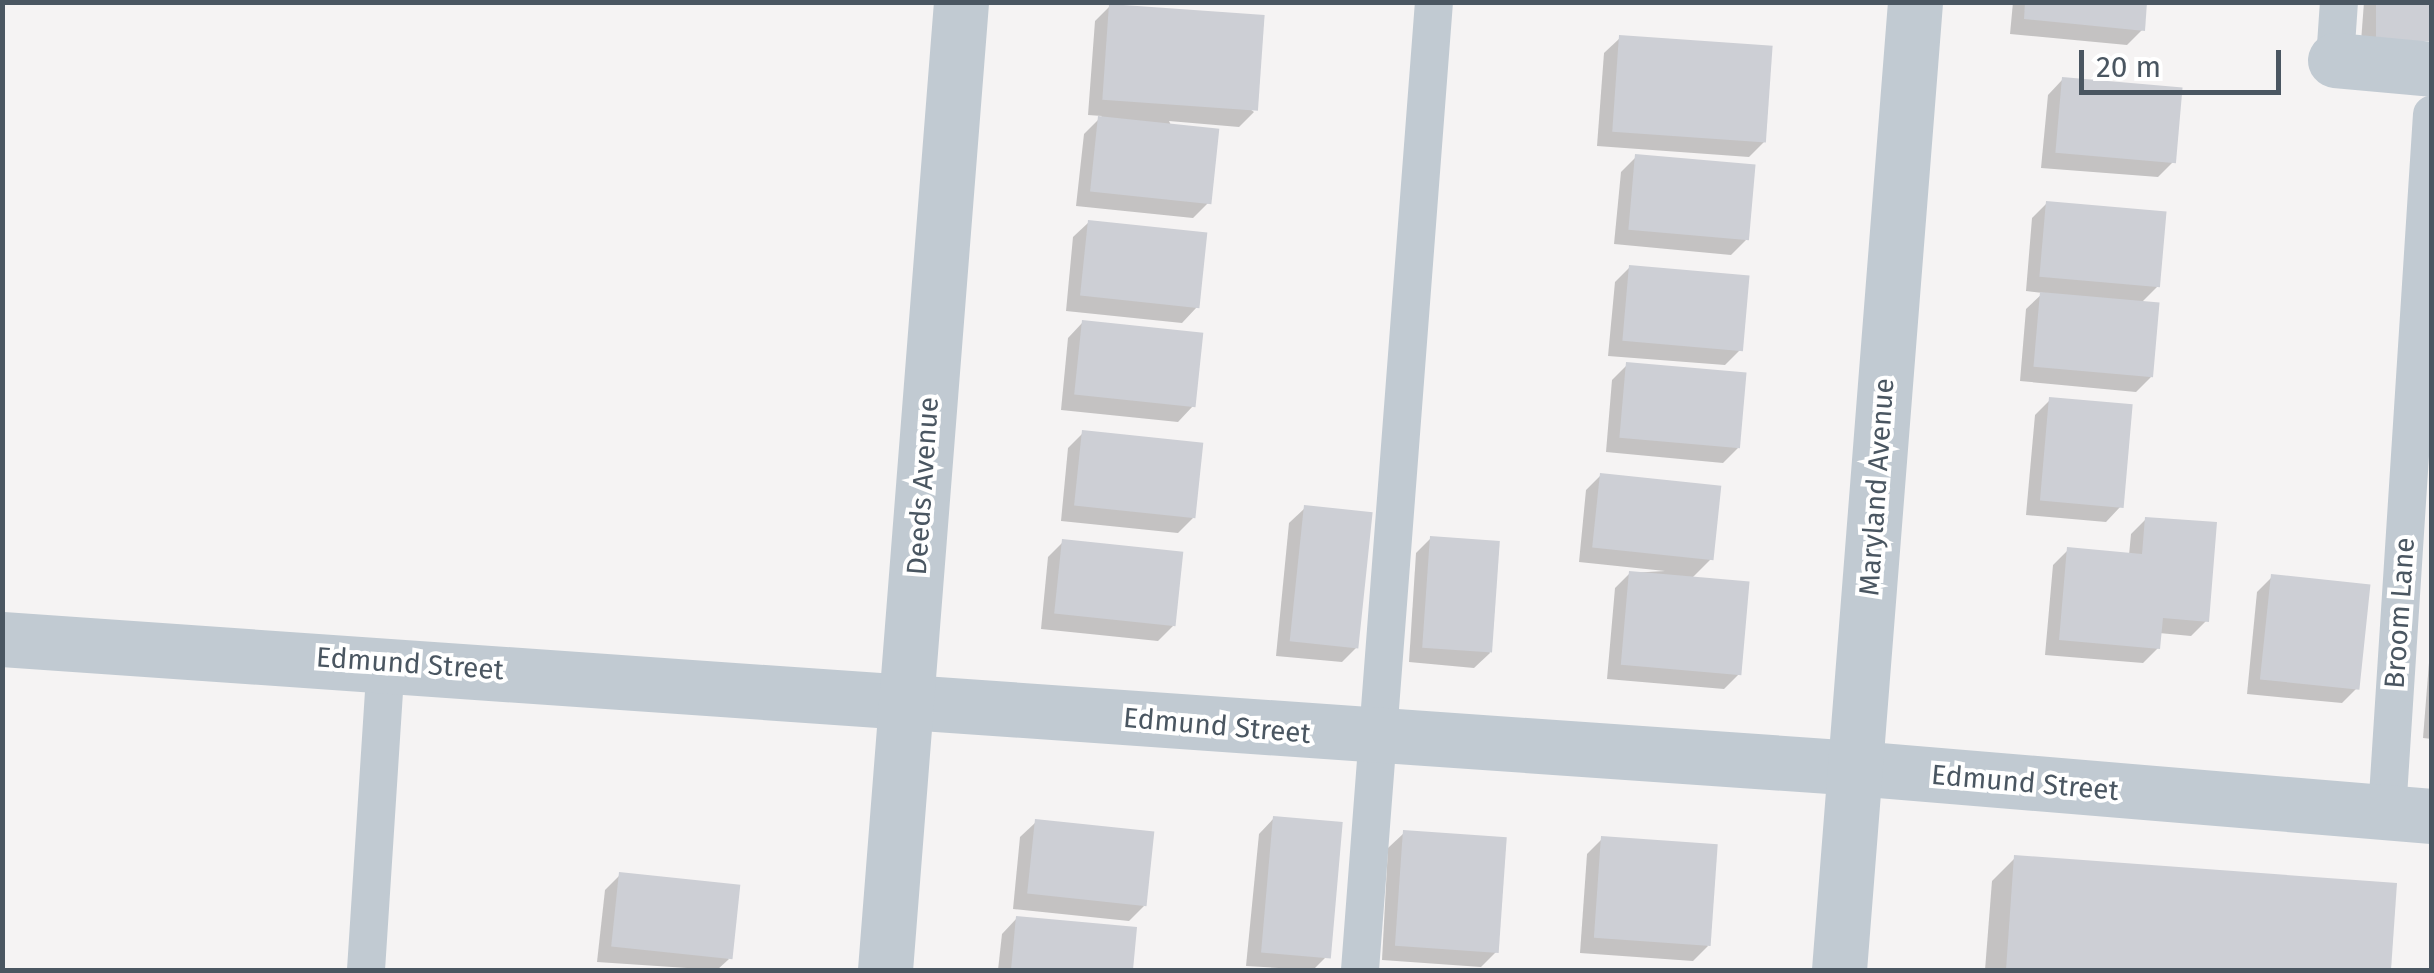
<!DOCTYPE html>
<html>
<head>
<meta charset="utf-8">
<style>
  body { margin:0 }
  #map { position:relative; width:2434px; height:973px; overflow:hidden; background:#f5f3f3; font-family:"Fira Sans",sans-serif }
  div>[style] { position:absolute }
  [style*='--x'] { left:calc(var(--x)*1px); top:calc(var(--y)*1px); width:calc(var(--w)*1px); rotate:calc(var(--a)*1deg) }
  .shadow>* { inset:0; background:#0003 }
  .building>* { inset:0; background:#cdcfd5; transform-origin:0 0 }
  .service>* { height:38px; margin:-19px; padding:0 19px; transform-origin:19px; border-radius:19px; background:#c1cad2 }
  .minor>* { height:55px; margin:-27.5px; padding:0 27.5px; transform-origin:27.5px; border-radius:27.5px; background:#c1cad2 }
  span { translate:-50% -50%; white-space:nowrap; text-align:center; line-height:1.15; -webkit-text-stroke:8px #fff; paint-order:stroke }
  .street-label { font-size:28px; color:#4a5661 }
  .frame { position:absolute; inset:0; border:5px solid #4a5661; pointer-events:none }
  .scale { position:absolute; left:2079px; top:50px; width:202px; height:45px; box-sizing:border-box; border:5px solid #4a5661; border-top:0; padding-left:12px; font-size:30px; line-height:35px; white-space:nowrap; color:#4a5661; -webkit-text-stroke:8px #fff; paint-order:stroke }
</style>
</head>
<body>
<div id="map">
  <div class="shadow">
    <div style="clip-path:polygon(2013px 2px,2145px 2px,2142px 30px,2127px 45px,2010px 34px)"></div>
    <div style="clip-path:polygon(2364px 2px,2432px 2px,2360px 55px)"></div>
    <div style="clip-path:polygon(1110px 6px,1254px 112px,1239px 127px,1169px 121px,1208px 203px,1193px 218px,1076px 206px,1084px 134px,1102px 116px,1088px 115px,1095px 21px)"></div>
    <div style="clip-path:polygon(1620px 38px,1764px 142px,1749px 157px,1597px 146px,1604px 53px)"></div>
    <div style="clip-path:polygon(2063px 79px,2173px 162px,2158px 177px,2041px 168px,2048px 95px)"></div>
    <div style="clip-path:polygon(1636px 157px,1746px 240px,1731px 255px,1614px 244px,1621px 172px)"></div>
    <div style="clip-path:polygon(2047px 203px,2158px 286px,2141px 303px,2151px 377px,2136px 392px,2020px 381px,2026px 309px,2043px 293px,2026px 291px,2032px 218px)"></div>
    <div style="clip-path:polygon(1089px 222px,1197px 307px,1182px 323px,1066px 311px,1073px 237px)"></div>
    <div style="clip-path:polygon(1630px 267px,1740px 350px,1725px 365px,1608px 356px,1615px 282px)"></div>
    <div style="clip-path:polygon(1083px 322px,1193px 406px,1178px 422px,1061px 410px,1068px 338px)"></div>
    <div style="clip-path:polygon(1627px 365px,1738px 448px,1723px 463px,1606px 452px,1612px 380px)"></div>
    <div style="clip-path:polygon(2050px 400px,2121px 506px,2106px 522px,2026px 515px,2035px 415px)"></div>
    <div style="clip-path:polygon(1083px 433px,1193px 518px,1178px 533px,1061px 521px,1068px 448px)"></div>
    <div style="clip-path:polygon(1601px 475px,1711px 559px,1692px 578px,1739px 674px,1724px 689px,1607px 679px,1615px 588px,1630px 573px,1665px 571px,1579px 562px,1586px 490px)"></div>
    <div style="clip-path:polygon(1305px 508px,1357px 647px,1342px 662px,1276px 656px,1289px 523px)"></div>
    <div style="clip-path:polygon(2146px 519px,2206px 621px,2191px 636px,2159px 633px,2158px 648px,2143px 663px,2045px 655px,2053px 565px,2068px 550px,2129px 555px,2131px 534px)"></div>
    <div style="clip-path:polygon(1431px 538px,1490px 653px,1474px 668px,1409px 662px,1416px 553px)"></div>
    <div style="clip-path:polygon(1063px 542px,1173px 626px,1158px 641px,1041px 629px,1048px 557px)"></div>
    <div style="clip-path:polygon(2272px 577px,2357px 688px,2342px 703px,2247px 694px,2257px 592px)"></div>
    <div style="clip-path:polygon(2432px 625px,2432px 739px,2423px 738px)"></div>
    <div style="clip-path:polygon(1274px 818px,1326px 957px,1313px 970px,1246px 966px,1259px 834px)"></div>
    <div style="clip-path:polygon(1036px 822px,1144px 906px,1129px 921px,1013px 909px,1020px 837px)"></div>
    <div style="clip-path:polygon(1404px 833px,1496px 952px,1481px 967px,1382px 960px,1388px 848px)"></div>
    <div style="clip-path:polygon(1602px 839px,1708px 946px,1693px 961px,1580px 953px,1587px 854px)"></div>
    <div style="clip-path:polygon(2015px 858px,2394px 886px,2388px 970px,1985px 970px,1992px 881px)"></div>
    <div style="clip-path:polygon(620px 875px,729px 959px,717px 970px,597px 962px,605px 890px)"></div>
    <div style="clip-path:polygon(1017px 918px,1134px 929px,1130px 970px,998px 970px,1002px 934px)"></div>
  </div>
  <div class="building">
    <div style="clip-path:polygon(2025px 2px,2147px 2px,2145px 31px,2024px 19px)"></div>
    <div style="left:2376px;top:2px;width:56px;height:39px"></div>
    <div style="left:1109px;top:4px;width:156px;height:96px;rotate:4deg"></div>
    <div style="left:1619px;top:35px;width:154px;height:97px;rotate:4deg"></div>
    <div style="left:2062px;top:77px;width:121px;height:76px;rotate:5deg"></div>
    <div style="left:1098px;top:116px;width:122px;height:76px;rotate:6deg"></div>
    <div style="left:1635px;top:154px;width:121px;height:76px;rotate:5deg"></div>
    <div style="left:2046px;top:201px;width:121px;height:76px;rotate:5deg"></div>
    <div style="left:1088px;top:220px;width:120px;height:76px;rotate:6deg"></div>
    <div style="left:1629px;top:265px;width:121px;height:76px;rotate:5deg"></div>
    <div style="left:2040px;top:292px;width:120px;height:75px;rotate:5deg"></div>
    <div style="left:1082px;top:320px;width:122px;height:75px;rotate:6deg"></div>
    <div style="left:1626px;top:362px;width:121px;height:76px;rotate:5deg"></div>
    <div style="left:2049px;top:397px;width:84px;height:104px;rotate:5deg"></div>
    <div style="left:1082px;top:430px;width:122px;height:76px;rotate:6deg"></div>
    <div style="left:1600px;top:473px;width:122px;height:75px;rotate:6deg"></div>
    <div style="left:1304px;top:505px;width:69px;height:137px;rotate:6deg"></div>
    <div style="clip-path:polygon(2145px 517px,2217px 522px,2209px 622px,2163px 618px,2160px 649px,2059px 640px,2067px 547px,2142px 554px)"></div>
    <div style="left:1430px;top:536px;width:70px;height:112px;rotate:4deg"></div>
    <div style="left:1062px;top:539px;width:122px;height:75px;rotate:6deg"></div>
    <div style="left:1629px;top:571px;width:121px;height:94px;rotate:5deg"></div>
    <div style="left:2271px;top:574px;width:100px;height:106px;rotate:6deg"></div>
    <div style="left:1273px;top:816px;width:70px;height:137px;rotate:5deg"></div>
    <div style="left:1035px;top:819px;width:120px;height:75px;rotate:6deg"></div>
    <div style="left:1403px;top:830px;width:104px;height:116px;rotate:4deg"></div>
    <div style="left:1601px;top:836px;width:117px;height:102px;rotate:4deg"></div>
    <div style="clip-path:polygon(2014px 855px,2397px 883px,2391px 970px,2006px 970px)"></div>
    <div style="left:619px;top:872px;width:122px;height:75px;rotate:6deg"></div>
    <div style="clip-path:polygon(1016px 916px,1137px 927px,1133px 970px,1011px 970px)"></div>
  </div>
  <div class="service">
    <div style="--x:2335;--y:60;--w:58;--a:-86.1"></div>
    <div style="--x:2387;--y:812;--w:699;--a:-86.31"></div>
    <div style="--x:366;--y:970;--w:308;--a:-86.3"></div>
    <div style="--x:1360;--y:970;--w:971;--a:-85.63"></div>
  </div>
  <div class="minor">
    <div style="--x:2335;--y:60;--w:97;--a:5.3"></div>
    <div style="--x:2;--y:639;--w:1857;--a:3.98"></div>
    <div style="--x:1855;--y:768;--w:579;--a:4.76"></div>
    <div style="--x:885;--y:970;--w:971;--a:-85.51"></div>
    <div style="--x:1839;--y:970;--w:971;--a:-85.51"></div>
  </div>
  <div class="street-label">
    <span style="left:923px;top:486px;rotate:-86deg">Deeds Avenue</span>
    <span style="left:1877px;top:487px;rotate:-86deg">Maryland Avenue</span>
    <span style="left:2400px;top:613px;rotate:-86deg">Broom Lane</span>
    <span style="left:410px;top:664px;rotate:4deg">Edmund Street</span>
    <span style="left:1217px;top:726px;rotate:5deg">Edmund Street</span>
    <span style="left:2025px;top:783px;rotate:5deg">Edmund Street</span>
  </div>
  <div class="frame"></div>
  <div class="scale">20 m</div>
</div>
</body>
</html>
